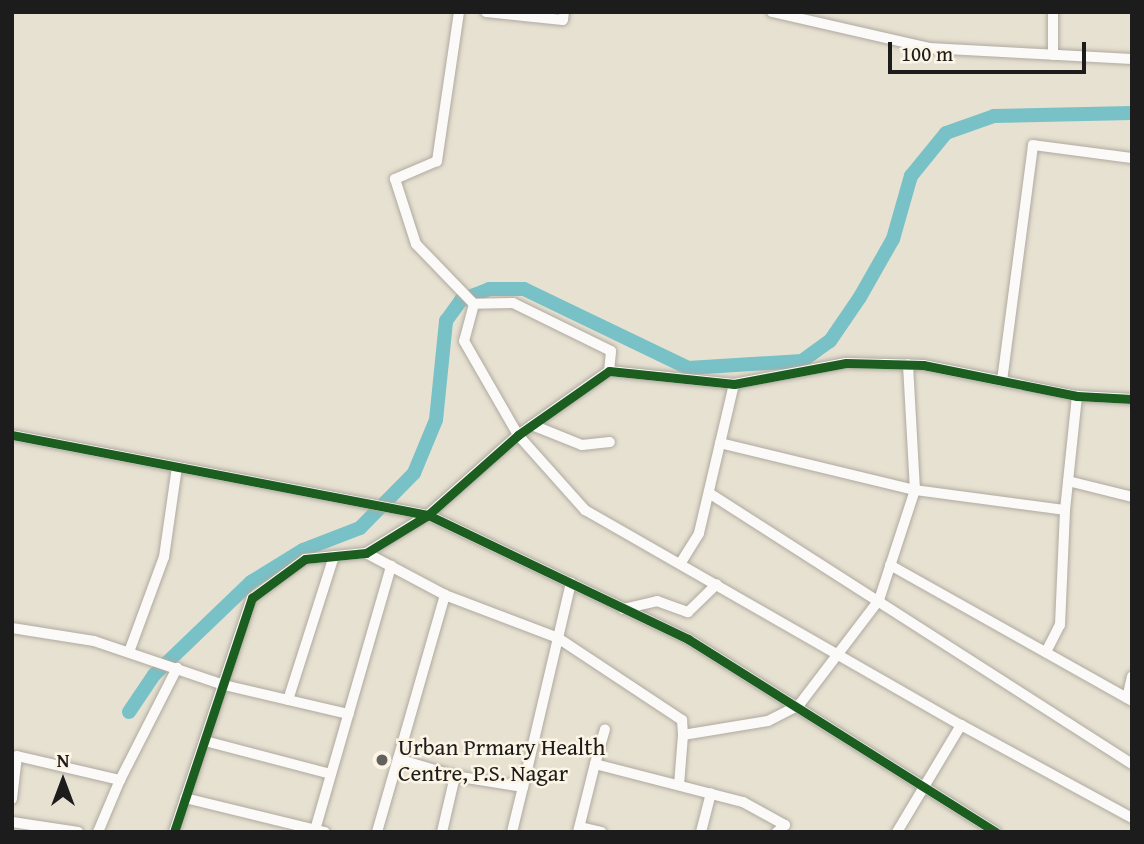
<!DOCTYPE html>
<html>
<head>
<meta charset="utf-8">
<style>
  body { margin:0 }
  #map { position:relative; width:1144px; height:844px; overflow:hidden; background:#e7e1d1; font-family:"Gentium Book Plus",serif }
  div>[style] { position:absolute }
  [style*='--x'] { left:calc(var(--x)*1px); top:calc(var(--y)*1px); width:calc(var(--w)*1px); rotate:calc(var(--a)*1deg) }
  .canal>* { height:14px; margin:-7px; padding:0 7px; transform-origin:7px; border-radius:7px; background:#77c1c7 }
  .roads { filter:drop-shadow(0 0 2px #aeaaa0) drop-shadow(0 0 2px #aeaaa0) }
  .minor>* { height:10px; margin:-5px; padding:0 5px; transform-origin:5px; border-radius:5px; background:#fbfaf8 }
  .cycleway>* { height:9px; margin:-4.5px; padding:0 4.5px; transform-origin:4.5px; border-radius:4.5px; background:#1b5e20 }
  .dots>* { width:19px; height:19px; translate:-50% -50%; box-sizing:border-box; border:4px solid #fcf5e5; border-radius:50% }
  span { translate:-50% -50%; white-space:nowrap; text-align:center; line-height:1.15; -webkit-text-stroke:5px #fcf5e5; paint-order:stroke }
  .poi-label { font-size:23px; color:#1c1c1c }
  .left { translate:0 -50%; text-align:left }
  .frame { position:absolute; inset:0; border:14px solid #1c1c1c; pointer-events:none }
  .north { position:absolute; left:28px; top:746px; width:70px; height:70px; -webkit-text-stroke:5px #fcf5e5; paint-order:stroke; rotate:0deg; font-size:19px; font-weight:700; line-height:28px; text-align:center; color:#1c1c1c }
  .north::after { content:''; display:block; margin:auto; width:24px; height:32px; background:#1c1c1c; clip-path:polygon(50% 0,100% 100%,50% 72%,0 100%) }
  .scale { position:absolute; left:888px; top:42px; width:198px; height:32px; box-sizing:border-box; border:4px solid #1c1c1c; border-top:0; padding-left:9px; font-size:21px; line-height:24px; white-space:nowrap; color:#1c1c1c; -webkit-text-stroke:5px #fcf5e5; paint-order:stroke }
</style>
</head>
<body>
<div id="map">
  <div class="canal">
    <div style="--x:129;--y:712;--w:45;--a:-56"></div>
    <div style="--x:154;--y:675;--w:134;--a:-43.8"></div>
    <div style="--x:251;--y:582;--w:61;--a:-31.6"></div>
    <div style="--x:303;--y:550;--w:61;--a:-21.1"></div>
    <div style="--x:360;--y:528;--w:77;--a:-45.5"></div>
    <div style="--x:414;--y:473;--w:57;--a:-67.5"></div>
    <div style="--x:436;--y:420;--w:100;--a:-84.2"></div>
    <div style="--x:446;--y:321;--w:26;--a:-54"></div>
    <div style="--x:461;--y:300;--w:30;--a:-21"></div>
    <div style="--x:489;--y:289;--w:35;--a:0"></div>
    <div style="--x:524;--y:289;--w:182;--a:25.7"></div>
    <div style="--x:688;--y:368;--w:114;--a:-3.5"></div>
    <div style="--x:802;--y:361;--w:34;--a:-36"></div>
    <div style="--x:830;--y:341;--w:53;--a:-55.7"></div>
    <div style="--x:860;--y:297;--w:67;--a:-60.4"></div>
    <div style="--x:893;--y:239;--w:66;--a:-74.1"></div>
    <div style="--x:911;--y:176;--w:55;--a:-50.9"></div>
    <div style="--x:946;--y:133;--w:51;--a:-19.5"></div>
    <div style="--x:994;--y:116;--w:138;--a:-1.2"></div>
  </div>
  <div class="roads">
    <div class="minor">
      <div style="--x:459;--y:12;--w:151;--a:98.4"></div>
      <div style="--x:437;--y:161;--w:46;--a:156.8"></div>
      <div style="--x:395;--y:179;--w:68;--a:72.1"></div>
      <div style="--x:416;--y:244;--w:83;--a:46"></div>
      <div style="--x:486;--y:12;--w:77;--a:5.9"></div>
      <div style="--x:563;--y:20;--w:8;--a:-83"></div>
      <div style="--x:772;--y:12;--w:161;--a:12.9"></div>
      <div style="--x:929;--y:48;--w:203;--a:3.1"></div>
      <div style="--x:1053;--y:55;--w:43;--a:-90"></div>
      <div style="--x:609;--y:371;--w:20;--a:-84"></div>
      <div style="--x:611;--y:351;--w:109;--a:-153.9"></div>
      <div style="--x:513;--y:303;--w:39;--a:179"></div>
      <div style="--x:474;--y:304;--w:38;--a:105"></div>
      <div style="--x:464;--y:341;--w:108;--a:60.1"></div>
      <div style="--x:518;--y:435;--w:101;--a:48.2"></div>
      <div style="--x:585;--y:510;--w:433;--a:29.8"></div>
      <div style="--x:1002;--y:381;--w:238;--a:-82.5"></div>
      <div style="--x:1033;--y:145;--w:100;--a:7.5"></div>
      <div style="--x:532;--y:425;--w:54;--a:21.8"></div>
      <div style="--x:582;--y:445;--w:28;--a:-6"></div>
      <div style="--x:12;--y:435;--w:424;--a:10.9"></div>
      <div style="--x:428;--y:515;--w:288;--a:25.5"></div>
      <div style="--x:688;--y:639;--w:363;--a:32.1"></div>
      <div style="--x:720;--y:443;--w:201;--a:13.6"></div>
      <div style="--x:915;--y:490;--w:151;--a:7.6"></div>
      <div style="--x:1065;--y:510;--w:115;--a:-84"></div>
      <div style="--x:1068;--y:481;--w:66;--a:14"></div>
      <div style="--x:709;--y:493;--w:502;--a:32.65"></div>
      <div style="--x:366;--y:553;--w:89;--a:28"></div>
      <div style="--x:680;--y:564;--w:36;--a:-58"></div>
      <div style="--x:699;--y:533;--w:153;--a:-76.8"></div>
      <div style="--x:890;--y:565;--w:278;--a:29.3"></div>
      <div style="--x:623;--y:609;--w:35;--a:-13"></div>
      <div style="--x:657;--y:601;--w:33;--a:20"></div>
      <div style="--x:688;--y:612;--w:40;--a:-44"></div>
      <div style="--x:12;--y:628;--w:83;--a:9"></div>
      <div style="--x:94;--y:641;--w:137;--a:18.7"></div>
      <div style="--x:224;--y:685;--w:128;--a:13.1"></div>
      <div style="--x:129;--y:652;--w:101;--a:-69.8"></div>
      <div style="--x:164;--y:557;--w:91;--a:-81.8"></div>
      <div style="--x:1046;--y:652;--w:30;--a:-63"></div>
      <div style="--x:1060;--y:625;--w:115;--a:-87.5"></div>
      <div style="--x:1127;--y:698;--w:22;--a:-77"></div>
      <div style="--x:288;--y:700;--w:151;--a:-72.3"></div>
      <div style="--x:205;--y:741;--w:130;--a:14.7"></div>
      <div style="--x:398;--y:759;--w:59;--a:16.6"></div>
      <div style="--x:595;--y:764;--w:36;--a:-74"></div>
      <div style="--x:679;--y:785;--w:50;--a:-85.4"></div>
      <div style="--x:185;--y:798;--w:144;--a:13.7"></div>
      <div style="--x:12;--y:799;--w:43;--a:-83.4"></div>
      <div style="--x:17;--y:756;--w:106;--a:13.1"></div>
      <div style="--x:120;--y:780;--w:126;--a:-63"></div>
      <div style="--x:12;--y:822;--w:67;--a:8.6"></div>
      <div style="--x:580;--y:827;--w:22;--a:13"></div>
      <div style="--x:315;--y:830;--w:275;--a:-73.9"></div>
      <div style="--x:98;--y:832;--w:56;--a:-67.1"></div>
      <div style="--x:174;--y:832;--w:247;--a:-71.6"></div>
      <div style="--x:252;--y:598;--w:66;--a:-36.3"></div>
      <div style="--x:305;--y:559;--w:61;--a:-5.6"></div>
      <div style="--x:366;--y:553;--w:73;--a:-31.5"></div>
      <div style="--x:428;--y:515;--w:120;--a:-41.6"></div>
      <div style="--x:518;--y:435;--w:111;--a:-35.1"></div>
      <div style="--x:609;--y:371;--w:126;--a:5.9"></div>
      <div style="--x:734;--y:384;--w:114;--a:-10.6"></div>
      <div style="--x:846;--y:363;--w:77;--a:1.5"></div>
      <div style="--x:923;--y:365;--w:157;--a:11.4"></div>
      <div style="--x:1077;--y:396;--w:55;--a:3.1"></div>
      <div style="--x:377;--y:832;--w:247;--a:-74"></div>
      <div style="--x:445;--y:595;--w:121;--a:20.8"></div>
      <div style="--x:558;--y:638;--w:149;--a:33.5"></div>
      <div style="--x:682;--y:720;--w:15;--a:86"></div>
      <div style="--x:683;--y:735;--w:86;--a:-9.4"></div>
      <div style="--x:768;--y:721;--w:35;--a:-27"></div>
      <div style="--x:799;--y:705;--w:132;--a:-52.7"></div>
      <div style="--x:879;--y:600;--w:116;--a:-71.9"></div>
      <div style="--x:915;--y:490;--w:126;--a:-93.2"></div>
      <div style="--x:442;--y:832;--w:57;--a:-76.9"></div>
      <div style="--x:455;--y:776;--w:69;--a:9.2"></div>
      <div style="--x:523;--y:787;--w:210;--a:-76.8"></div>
      <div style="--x:512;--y:832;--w:46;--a:-76.3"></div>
      <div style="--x:578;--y:832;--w:70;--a:-76"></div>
      <div style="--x:595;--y:764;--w:153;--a:14.4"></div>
      <div style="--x:743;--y:802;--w:48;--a:28.7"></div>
      <div style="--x:785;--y:825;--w:11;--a:139"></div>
      <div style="--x:701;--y:832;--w:40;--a:-75.6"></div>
      <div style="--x:897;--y:832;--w:125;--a:-59.1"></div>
      <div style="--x:961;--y:725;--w:195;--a:28.5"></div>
    </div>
  </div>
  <div class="cycleway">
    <div style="--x:12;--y:435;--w:424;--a:10.9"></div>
    <div style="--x:428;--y:515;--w:288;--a:25.5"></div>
    <div style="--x:688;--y:639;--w:363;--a:32.1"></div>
    <div style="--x:174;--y:832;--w:247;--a:-71.6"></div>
    <div style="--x:252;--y:598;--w:66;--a:-36.3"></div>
    <div style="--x:305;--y:559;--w:61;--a:-5.6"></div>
    <div style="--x:366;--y:553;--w:73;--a:-31.5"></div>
    <div style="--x:428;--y:515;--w:120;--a:-41.6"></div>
    <div style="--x:518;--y:435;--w:111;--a:-35.1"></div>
    <div style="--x:609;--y:371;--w:126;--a:5.9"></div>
    <div style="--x:734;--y:384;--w:114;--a:-10.6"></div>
    <div style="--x:846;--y:363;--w:77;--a:1.5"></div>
    <div style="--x:923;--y:365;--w:157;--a:11.4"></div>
    <div style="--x:1077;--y:396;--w:55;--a:3.1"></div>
  </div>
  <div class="dots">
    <div style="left:382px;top:760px;background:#63615b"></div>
  </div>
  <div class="poi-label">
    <span class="left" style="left:398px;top:760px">Urban Prmary Health<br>Centre, P.S. Nagar</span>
  </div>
  <div class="frame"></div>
  <div class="north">N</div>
  <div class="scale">100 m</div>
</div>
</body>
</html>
